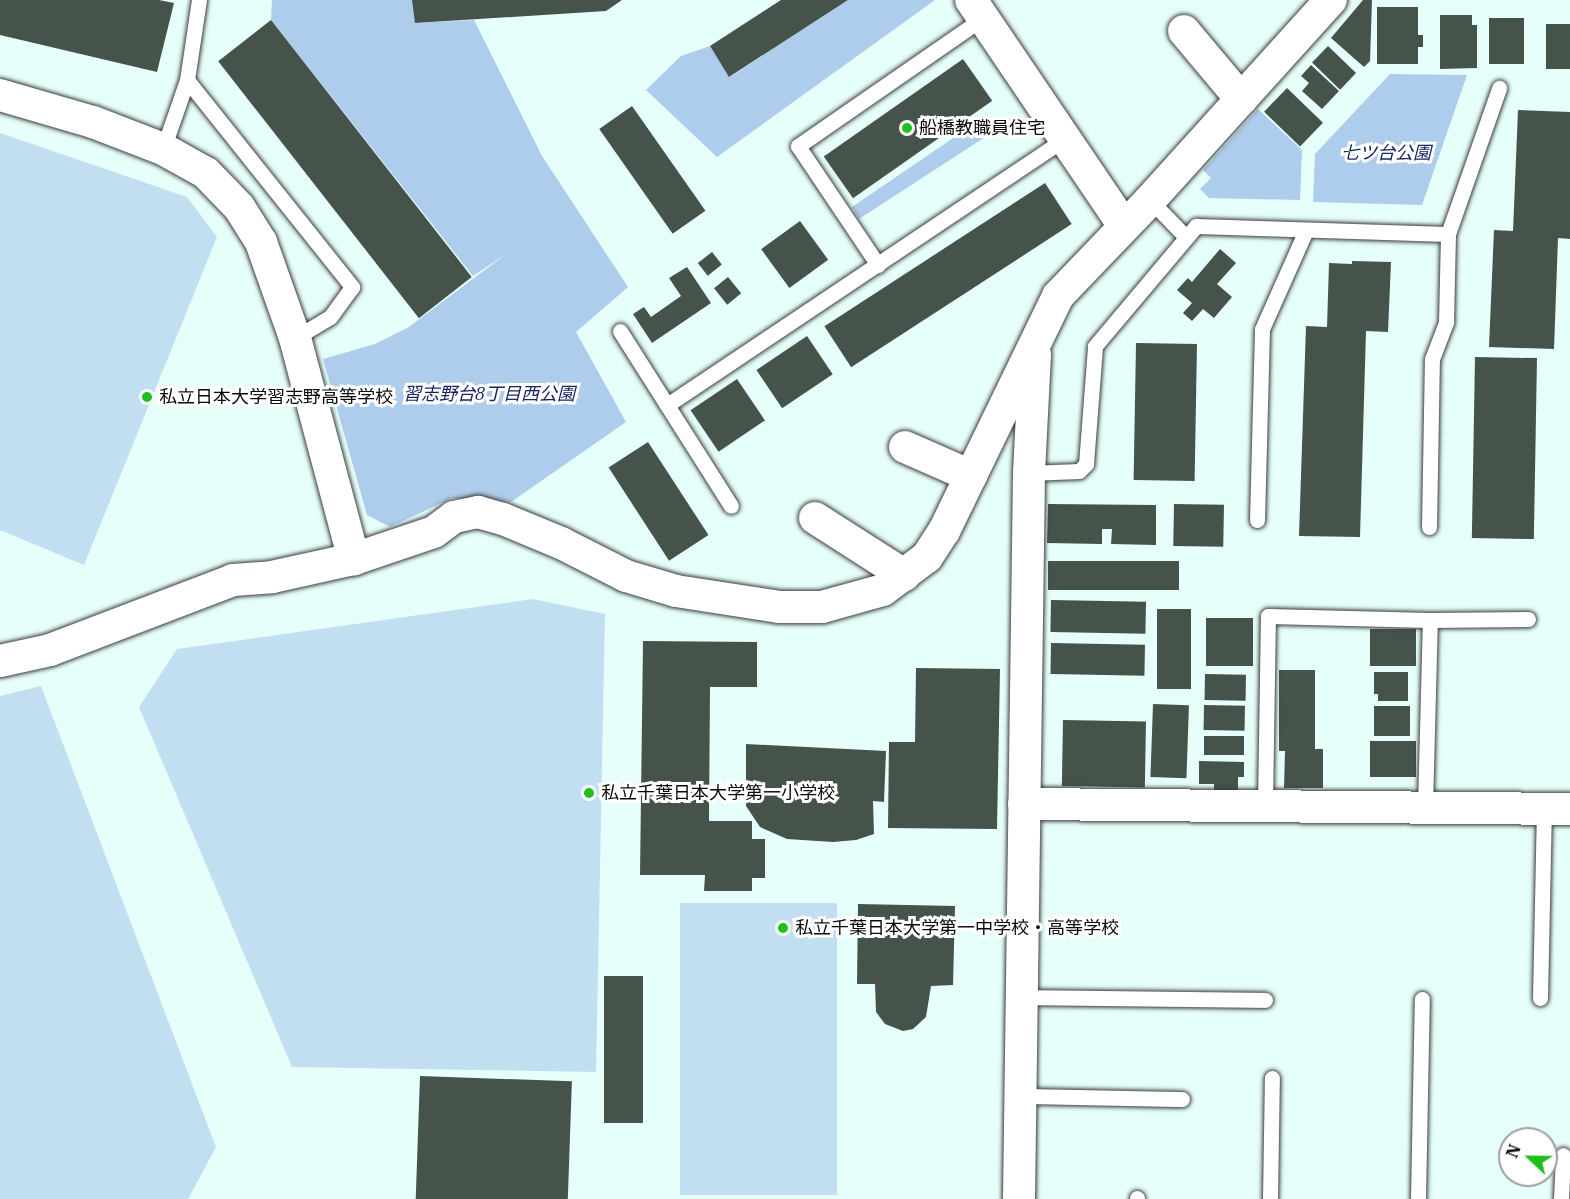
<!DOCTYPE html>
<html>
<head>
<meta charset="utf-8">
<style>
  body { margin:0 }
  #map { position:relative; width:1570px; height:1199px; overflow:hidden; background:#e6fffb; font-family:"IBM Plex Serif","Noto Sans JP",serif }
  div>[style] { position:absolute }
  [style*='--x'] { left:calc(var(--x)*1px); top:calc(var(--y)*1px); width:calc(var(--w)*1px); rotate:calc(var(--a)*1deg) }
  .green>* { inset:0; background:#aecceb }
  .pitch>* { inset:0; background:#c1dff1; transform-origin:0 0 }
  .building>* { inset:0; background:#45534b; transform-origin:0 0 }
  .roads { filter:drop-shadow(0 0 2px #3c3c3c) drop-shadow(0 0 2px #3c3c3c) }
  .lane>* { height:15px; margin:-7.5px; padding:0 7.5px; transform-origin:7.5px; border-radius:7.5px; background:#fff }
  .street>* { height:32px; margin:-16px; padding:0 16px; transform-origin:16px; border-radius:16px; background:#fff }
  .dots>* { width:16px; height:16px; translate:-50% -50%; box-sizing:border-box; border:3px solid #fff; border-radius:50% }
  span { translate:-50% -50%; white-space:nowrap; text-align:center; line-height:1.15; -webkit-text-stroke:6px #fff; paint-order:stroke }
  .poi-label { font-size:18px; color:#090909 }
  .left { translate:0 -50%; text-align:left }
  .park-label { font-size:18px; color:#182563; font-style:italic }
  .north { position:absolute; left:1498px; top:1127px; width:60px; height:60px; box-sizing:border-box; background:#fff; border:2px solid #9d9d9d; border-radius:50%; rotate:292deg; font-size:16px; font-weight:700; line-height:24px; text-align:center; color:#090909 }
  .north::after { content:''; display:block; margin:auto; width:21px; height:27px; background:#1ec01b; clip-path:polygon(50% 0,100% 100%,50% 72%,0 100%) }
</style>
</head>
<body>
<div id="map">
  <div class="green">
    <div style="clip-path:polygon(272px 0,412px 0,416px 23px,474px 20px,542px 156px,628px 287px,576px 332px,626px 422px,511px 502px,452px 498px,390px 527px,367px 515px,323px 359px,375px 344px,409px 327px,506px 254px,473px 276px,271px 20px)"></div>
    <div style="clip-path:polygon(848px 0,935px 0,717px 157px,646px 90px,681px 56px,710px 46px,730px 77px)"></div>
    <div style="clip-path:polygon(1390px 74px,1467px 75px,1422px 205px,1313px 202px,1315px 154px)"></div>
    <div style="clip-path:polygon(1258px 109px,1302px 150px,1300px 200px,1209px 198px,1200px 189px,1211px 178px,1203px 170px)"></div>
    <div style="clip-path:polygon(984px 117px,993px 132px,859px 219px,852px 207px)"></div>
  </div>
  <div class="pitch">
    <div style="clip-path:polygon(0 133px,187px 197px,217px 237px,84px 565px,0 530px)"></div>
    <div style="clip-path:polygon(533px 599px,605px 614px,596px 1072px,292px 1067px,139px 707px,177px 649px)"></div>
    <div style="clip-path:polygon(41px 686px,216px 1147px,188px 1199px,0 1199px,0 696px)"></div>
    <div style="left:680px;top:903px;width:157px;height:292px"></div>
  </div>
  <div class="building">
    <div style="clip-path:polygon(0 0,159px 0,174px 3px,157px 72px,0 35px)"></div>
    <div style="clip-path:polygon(412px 0,622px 0,606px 11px,415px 23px)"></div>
    <div style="clip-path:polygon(781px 0,848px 0,729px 77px,710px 46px)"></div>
    <div style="clip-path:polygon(1363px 0,1372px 0,1370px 61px,1364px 67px,1331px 38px)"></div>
    <div style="clip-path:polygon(1377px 7px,1418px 7px,1418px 35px,1423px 35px,1423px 47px,1418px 47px,1418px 64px,1377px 64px)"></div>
    <div style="clip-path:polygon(1440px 15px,1472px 15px,1472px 25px,1477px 25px,1477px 68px,1440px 69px)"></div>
    <div style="left:1489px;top:18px;width:35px;height:46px"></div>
    <div style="left:271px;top:20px;width:326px;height:67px;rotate:52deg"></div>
    <div style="left:1546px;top:24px;width:24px;height:45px"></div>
    <div style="left:1328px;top:46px;width:39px;height:23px;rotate:44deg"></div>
    <div style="left:963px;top:59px;width:51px;height:170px;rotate:55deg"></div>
    <div style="clip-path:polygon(1311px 65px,1339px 91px,1322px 109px,1302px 91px,1309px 83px,1301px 76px)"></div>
    <div style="left:1287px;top:88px;width:50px;height:33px;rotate:44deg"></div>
    <div style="left:632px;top:106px;width:128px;height:40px;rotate:55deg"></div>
    <div style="clip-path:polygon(1518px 110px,1570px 112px,1570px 239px,1558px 238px,1554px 349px,1489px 347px,1494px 230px,1513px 231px)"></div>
    <div style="left:1045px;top:183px;width:49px;height:263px;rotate:57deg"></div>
    <div style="left:800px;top:221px;width:48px;height:48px;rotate:54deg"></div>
    <div style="clip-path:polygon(1220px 249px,1236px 263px,1217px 284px,1232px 297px,1214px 318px,1203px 309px,1192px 321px,1183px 313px,1192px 303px,1177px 290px,1188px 278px,1192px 282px)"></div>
    <div style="left:712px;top:252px;width:16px;height:18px;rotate:52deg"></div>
    <div style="clip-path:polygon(1352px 261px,1391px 262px,1388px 332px,1366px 331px,1360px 537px,1299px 536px,1306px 326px,1327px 327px,1329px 263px,1352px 264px)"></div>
    <div style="clip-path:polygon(687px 267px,711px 303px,652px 343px,633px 314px,644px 307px,651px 317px,681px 296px,669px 278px)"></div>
    <div style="left:728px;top:277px;width:21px;height:18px;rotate:51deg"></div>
    <div style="left:807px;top:336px;width:46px;height:61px;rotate:56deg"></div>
    <div style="left:1136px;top:343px;width:61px;height:137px;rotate:1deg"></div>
    <div style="left:1475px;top:357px;width:62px;height:181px;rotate:1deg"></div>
    <div style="left:737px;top:379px;width:50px;height:56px;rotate:56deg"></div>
    <div style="left:648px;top:442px;width:111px;height:47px;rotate:57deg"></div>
    <div style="clip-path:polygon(1048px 504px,1156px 505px,1156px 545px,1111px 544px,1112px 529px,1102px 529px,1102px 544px,1047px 543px)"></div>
    <div style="left:1174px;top:504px;width:50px;height:42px;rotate:1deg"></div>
    <div style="left:1048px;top:561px;width:131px;height:29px"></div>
    <div style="left:1051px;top:600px;width:95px;height:32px;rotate:1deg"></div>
    <div style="left:1157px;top:609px;width:34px;height:80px"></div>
    <div style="left:1206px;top:618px;width:47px;height:48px"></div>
    <div style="left:1370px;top:629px;width:46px;height:37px"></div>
    <div style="clip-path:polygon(643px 641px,757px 642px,757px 687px,710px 687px,709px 821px,752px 821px,752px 839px,765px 839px,765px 878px,752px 878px,752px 891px,704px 891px,705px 875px,640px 875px)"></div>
    <div style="left:1051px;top:643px;width:94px;height:31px;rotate:1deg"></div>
    <div style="clip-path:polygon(916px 668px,1000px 669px,997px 829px,888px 828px,889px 742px,915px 742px)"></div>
    <div style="clip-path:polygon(1279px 670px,1315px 670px,1315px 749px,1323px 749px,1323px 788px,1284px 788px,1285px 751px,1279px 751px)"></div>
    <div style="clip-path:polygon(1374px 672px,1408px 672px,1408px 701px,1378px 701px,1378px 694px,1374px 694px)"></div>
    <div style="left:1205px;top:674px;width:41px;height:26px;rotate:1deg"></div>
    <div style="left:1153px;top:704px;width:36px;height:73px;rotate:2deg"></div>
    <div style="left:1204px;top:705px;width:41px;height:25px;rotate:1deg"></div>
    <div style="left:1374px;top:706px;width:36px;height:30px"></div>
    <div style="left:1063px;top:720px;width:83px;height:66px;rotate:1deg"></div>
    <div style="left:1204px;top:736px;width:40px;height:19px"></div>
    <div style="left:1370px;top:741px;width:46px;height:36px"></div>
    <div style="clip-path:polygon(746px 744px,886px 751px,884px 802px,873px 801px,874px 834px,856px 840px,833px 842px,787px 839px,760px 827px,746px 806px)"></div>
    <div style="clip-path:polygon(1199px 761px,1244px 762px,1244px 777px,1238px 777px,1238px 791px,1214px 791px,1214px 784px,1199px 784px)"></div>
    <div style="clip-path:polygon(858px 904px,955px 906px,953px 985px,931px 986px,926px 1017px,913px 1029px,903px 1031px,885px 1024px,876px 1012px,875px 984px,857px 984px)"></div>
    <div style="left:604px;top:976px;width:39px;height:147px"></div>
    <div style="left:420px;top:1076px;width:152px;height:123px;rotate:2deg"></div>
  </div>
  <div class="roads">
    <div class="lane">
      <div style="--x:187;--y:80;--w:81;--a:-81.5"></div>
      <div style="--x:163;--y:149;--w:73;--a:-70.8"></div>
      <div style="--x:187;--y:80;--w:265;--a:51.4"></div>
      <div style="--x:352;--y:287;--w:37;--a:126"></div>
      <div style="--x:330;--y:317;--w:41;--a:149"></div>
      <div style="--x:1150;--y:200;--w:52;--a:45.8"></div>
      <div style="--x:878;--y:265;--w:143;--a:-123.9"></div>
      <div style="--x:798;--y:146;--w:225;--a:-34.7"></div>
      <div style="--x:620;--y:331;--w:207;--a:57.6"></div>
      <div style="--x:667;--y:405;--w:479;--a:-33.8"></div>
      <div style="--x:1029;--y:473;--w:50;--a:-2.3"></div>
      <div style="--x:1079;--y:471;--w:10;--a:-45"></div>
      <div style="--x:1086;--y:464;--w:118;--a:-85.6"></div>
      <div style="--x:1095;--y:346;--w:157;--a:-49.9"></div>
      <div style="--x:1196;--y:226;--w:252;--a:1.8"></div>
      <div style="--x:1257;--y:520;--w:191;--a:-88.5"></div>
      <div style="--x:1262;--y:329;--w:108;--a:-66"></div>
      <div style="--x:1429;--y:527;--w:168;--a:-89"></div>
      <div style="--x:1432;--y:359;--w:40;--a:-69"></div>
      <div style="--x:1446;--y:322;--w:88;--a:-88.7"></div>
      <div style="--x:1448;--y:234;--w:155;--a:-70.7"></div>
      <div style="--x:1265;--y:804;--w:188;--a:-89.1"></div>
      <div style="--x:1268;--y:616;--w:162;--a:1.4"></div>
      <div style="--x:1430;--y:620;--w:98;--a:-0.6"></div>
      <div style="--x:1425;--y:807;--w:187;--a:-88.5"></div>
      <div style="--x:1023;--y:997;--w:242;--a:0.7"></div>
      <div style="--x:1540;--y:998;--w:190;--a:-88.8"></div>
      <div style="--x:1021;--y:1096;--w:161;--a:1.1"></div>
      <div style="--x:1137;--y:1199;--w:1;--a:-90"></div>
      <div style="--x:1270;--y:1199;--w:121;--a:-89.1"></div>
      <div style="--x:1418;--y:1199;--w:200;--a:-88.9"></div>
      <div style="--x:1561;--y:1199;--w:44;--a:-87.4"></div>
    </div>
    <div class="street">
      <div style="--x:971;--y:0;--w:273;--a:55.9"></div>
      <div style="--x:1184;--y:31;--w:89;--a:50"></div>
      <div style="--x:0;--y:95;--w:97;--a:16.2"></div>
      <div style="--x:93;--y:122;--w:75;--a:21.1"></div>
      <div style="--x:163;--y:149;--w:49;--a:29.2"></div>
      <div style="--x:206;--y:173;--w:47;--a:45.9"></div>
      <div style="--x:239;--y:207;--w:41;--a:57.8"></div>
      <div style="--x:261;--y:242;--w:102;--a:70.5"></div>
      <div style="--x:295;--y:338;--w:229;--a:75.1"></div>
      <div style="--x:905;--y:447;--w:72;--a:23.7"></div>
      <div style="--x:815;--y:518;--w:106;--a:32.6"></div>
      <div style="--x:0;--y:661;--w:51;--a:-12.4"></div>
      <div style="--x:50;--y:650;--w:196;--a:-20.9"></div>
      <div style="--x:233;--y:580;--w:39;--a:-4"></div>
      <div style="--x:272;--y:577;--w:84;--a:-12.4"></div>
      <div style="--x:354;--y:559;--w:84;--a:-18.6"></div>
      <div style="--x:434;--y:532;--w:25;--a:-37"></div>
      <div style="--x:454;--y:517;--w:25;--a:-12"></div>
      <div style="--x:478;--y:512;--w:26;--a:16"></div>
      <div style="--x:503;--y:519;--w:63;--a:22.5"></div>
      <div style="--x:561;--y:543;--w:73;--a:26.9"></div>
      <div style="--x:626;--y:576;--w:52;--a:16.7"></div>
      <div style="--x:676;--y:591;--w:104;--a:8.8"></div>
      <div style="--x:779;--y:607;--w:43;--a:0"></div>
      <div style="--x:822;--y:607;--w:63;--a:-15.6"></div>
      <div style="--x:883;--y:590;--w:55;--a:-36.9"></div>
      <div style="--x:927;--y:557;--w:31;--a:-57"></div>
      <div style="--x:944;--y:531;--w:261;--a:-64.1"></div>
      <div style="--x:1058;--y:296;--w:133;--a:-46.2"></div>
      <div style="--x:1150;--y:200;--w:270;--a:-47.9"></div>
      <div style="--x:1024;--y:804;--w:546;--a:0.52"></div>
      <div style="--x:1019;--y:1199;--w:726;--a:-89.21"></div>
      <div style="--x:1029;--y:473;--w:119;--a:-87.1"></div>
    </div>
  </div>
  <div class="dots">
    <div style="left:907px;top:128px;background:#1ec01b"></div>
    <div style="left:147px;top:397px;background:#1ec01b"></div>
    <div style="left:589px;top:793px;background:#1ec01b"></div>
    <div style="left:783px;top:928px;background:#1ec01b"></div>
  </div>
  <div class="poi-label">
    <span class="left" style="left:919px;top:128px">船橋教職員住宅</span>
    <span class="left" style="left:159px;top:397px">私立日本大学習志野高等学校</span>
    <span class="left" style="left:601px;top:793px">私立千葉日本大学第一小学校</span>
    <span class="left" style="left:795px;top:928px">私立千葉日本大学第一中学校・高等学校</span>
  </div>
  <div class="park-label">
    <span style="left:1386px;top:153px">七ツ台公園</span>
    <span style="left:489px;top:394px">習志野台8丁目西公園</span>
  </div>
  <div class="north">N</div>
</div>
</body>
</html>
